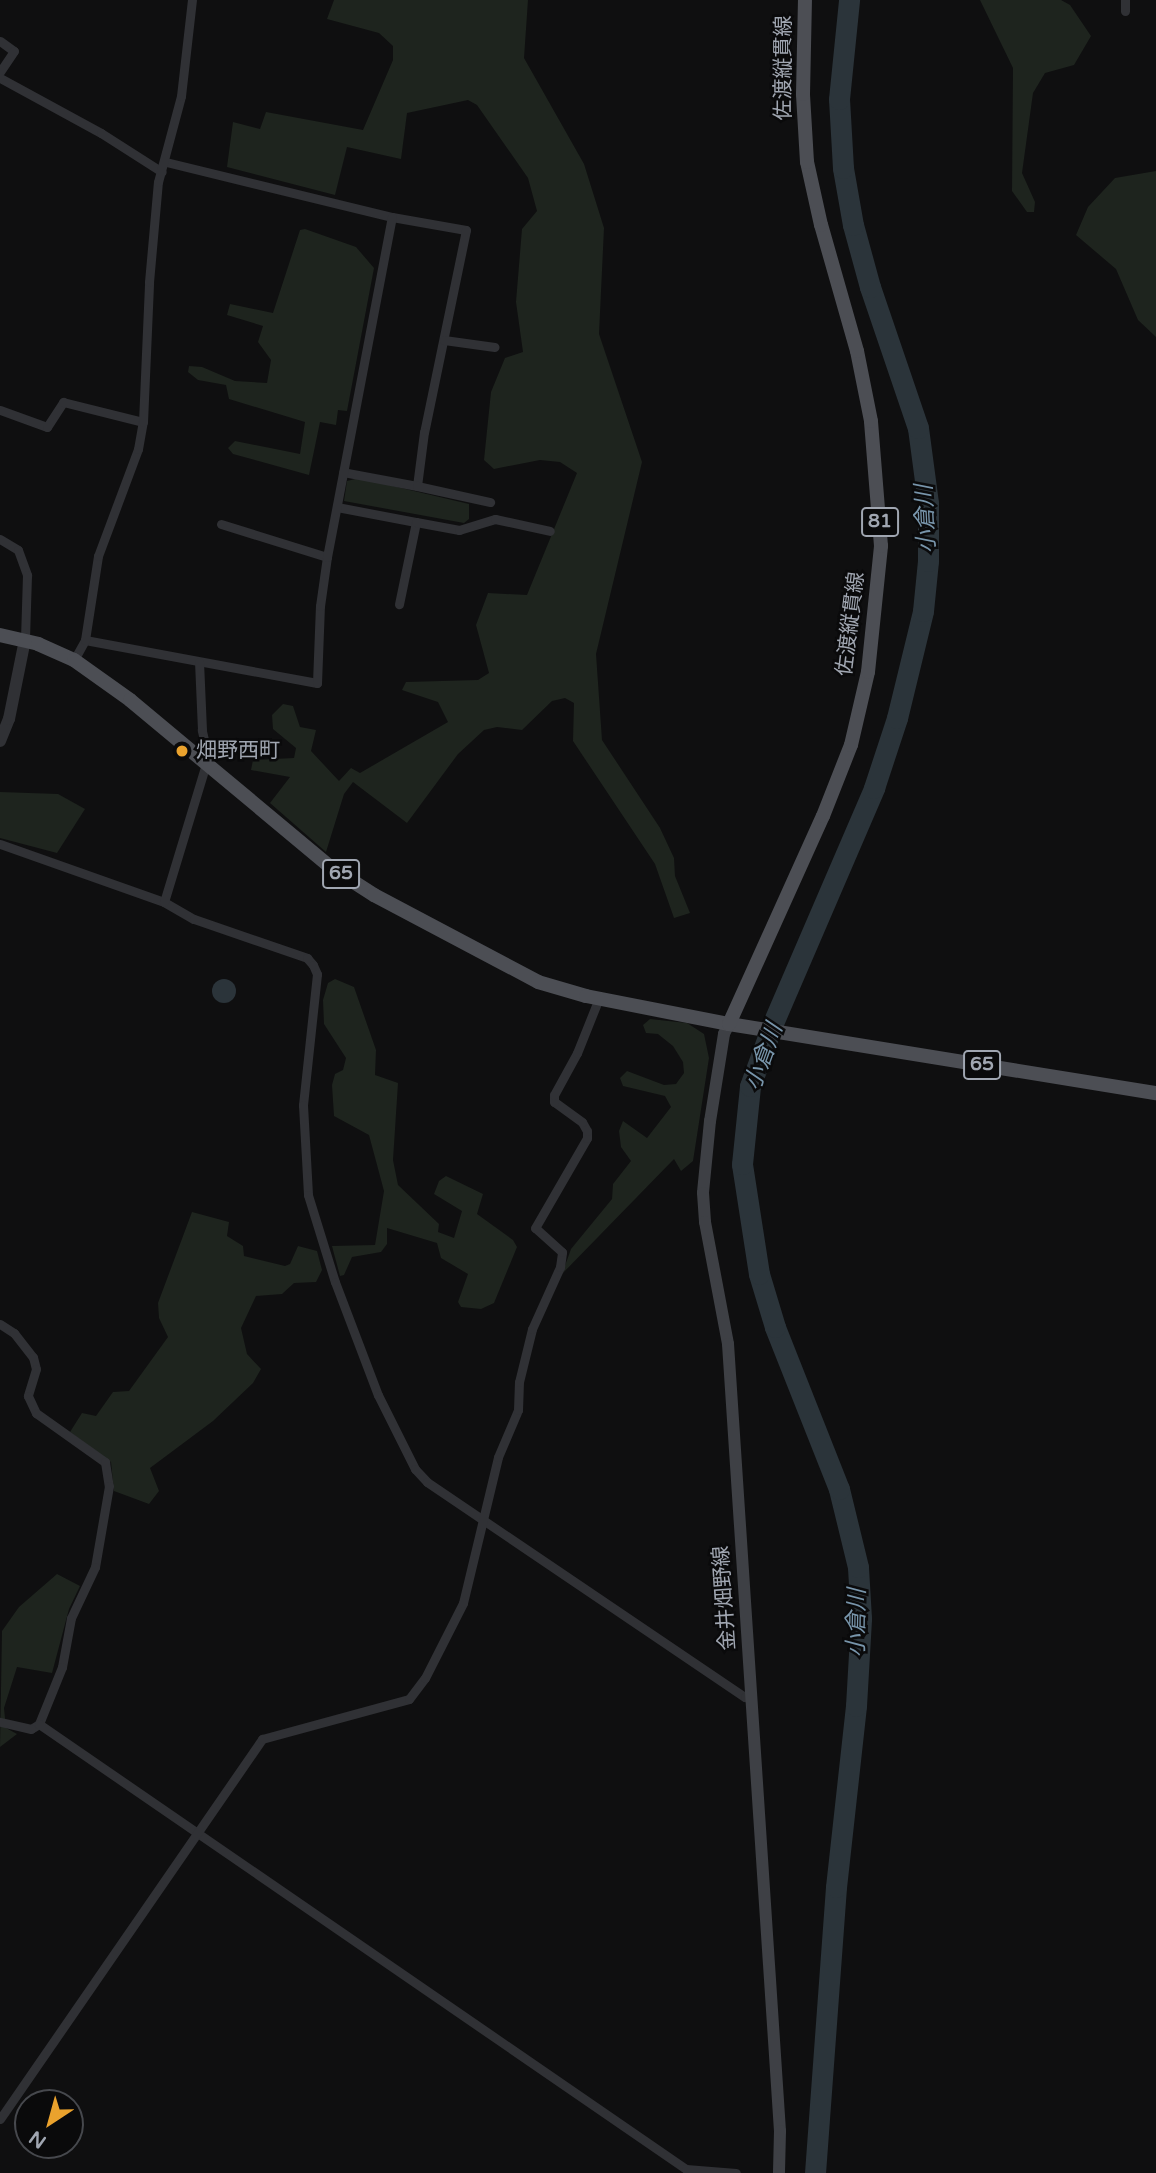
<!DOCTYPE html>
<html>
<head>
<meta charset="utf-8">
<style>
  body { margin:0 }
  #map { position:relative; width:1156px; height:2173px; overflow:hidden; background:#0f0f10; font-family:"Varela Round","Noto Sans JP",sans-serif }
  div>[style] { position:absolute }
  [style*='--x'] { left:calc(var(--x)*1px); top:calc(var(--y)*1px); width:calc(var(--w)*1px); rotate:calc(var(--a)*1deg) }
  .green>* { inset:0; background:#1e241e }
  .water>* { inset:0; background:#2b343a }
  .round { border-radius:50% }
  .river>* { height:21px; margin:-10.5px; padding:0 10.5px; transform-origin:10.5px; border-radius:10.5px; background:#2b343a }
  .minor>* { height:9px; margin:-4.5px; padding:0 4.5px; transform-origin:4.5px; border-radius:4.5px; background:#303135 }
  .tertiary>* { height:12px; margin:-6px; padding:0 6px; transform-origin:6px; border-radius:6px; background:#303135 }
  .secondary>* { height:12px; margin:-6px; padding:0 6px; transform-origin:6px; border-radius:6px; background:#3e4045 }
  .primary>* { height:14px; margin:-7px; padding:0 7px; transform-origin:7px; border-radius:7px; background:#4c4e54 }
  .dots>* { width:19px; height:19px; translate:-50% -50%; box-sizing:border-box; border:4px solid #0a0a0b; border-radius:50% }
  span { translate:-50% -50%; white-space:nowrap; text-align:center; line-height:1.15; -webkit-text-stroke:5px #0a0a0b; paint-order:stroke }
  .shield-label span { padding:2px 5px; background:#0a0a0b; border:2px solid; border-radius:5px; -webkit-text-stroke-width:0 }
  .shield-label { font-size:19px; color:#a0a6b1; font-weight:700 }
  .street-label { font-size:21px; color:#a0a6b1 }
  .poi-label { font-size:21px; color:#a0a6b1 }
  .left { translate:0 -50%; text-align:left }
  .water-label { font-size:23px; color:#7895ab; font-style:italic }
  .north { position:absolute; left:14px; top:2089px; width:70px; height:70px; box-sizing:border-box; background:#0a0a0b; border:2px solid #46484d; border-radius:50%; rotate:216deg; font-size:19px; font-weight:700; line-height:28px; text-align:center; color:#a0a6b1 }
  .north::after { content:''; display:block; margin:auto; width:24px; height:32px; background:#eaa22d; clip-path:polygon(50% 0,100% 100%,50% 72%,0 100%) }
</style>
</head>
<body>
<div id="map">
  <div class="green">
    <div style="clip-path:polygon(334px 0,528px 0,524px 58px,584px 164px,604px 228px,599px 334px,642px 462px,596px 654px,602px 740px,660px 828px,674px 858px,675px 876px,690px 913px,674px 918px,655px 864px,573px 741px,574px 703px,565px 698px,552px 701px,522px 730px,497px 727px,484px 730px,458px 754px,407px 823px,353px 782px,344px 794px,326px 852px,270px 803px,290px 777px,251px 770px,253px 760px,294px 758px,296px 748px,273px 729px,272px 715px,283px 704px,293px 706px,300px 727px,316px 730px,311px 751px,339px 781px,351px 768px,360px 773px,448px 722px,438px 702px,402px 690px,406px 682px,478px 680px,489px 673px,476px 625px,488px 593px,527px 595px,577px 473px,560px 462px,540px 460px,494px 469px,484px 460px,491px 392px,505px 358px,523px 352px,516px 302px,522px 229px,537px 211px,528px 178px,477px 105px,468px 100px,407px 113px,401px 159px,347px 147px,335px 195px,227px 167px,233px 122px,260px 129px,266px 112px,363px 130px,393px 60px,393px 46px,379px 33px,327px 19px)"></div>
    <div style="clip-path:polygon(980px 0,1061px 0,1070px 5px,1091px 36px,1074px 65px,1045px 73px,1033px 93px,1022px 173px,1035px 202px,1034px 212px,1027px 212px,1012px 191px,1013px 68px)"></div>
    <div style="clip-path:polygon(1156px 171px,1156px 337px,1138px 320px,1116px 269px,1076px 235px,1088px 207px,1115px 178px)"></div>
    <div style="clip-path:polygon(305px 229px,356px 247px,374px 268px,347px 411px,338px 410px,336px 425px,320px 422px,309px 475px,233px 454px,228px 448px,235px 441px,300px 454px,305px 422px,229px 399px,226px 385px,198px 380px,188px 372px,189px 366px,202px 367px,235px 381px,267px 383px,271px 360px,258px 342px,263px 326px,227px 315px,230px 304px,273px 313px,300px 230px)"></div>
    <div style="clip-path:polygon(359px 478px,469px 504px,469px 519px,464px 523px,344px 501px,347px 481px)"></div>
    <div style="clip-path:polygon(0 792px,58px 794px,85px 809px,57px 853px,0 838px)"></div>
    <div style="clip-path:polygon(335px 979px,354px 987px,376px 1050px,375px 1075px,398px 1083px,393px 1160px,398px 1185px,439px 1224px,438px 1232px,454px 1238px,462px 1211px,434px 1194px,439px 1181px,446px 1176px,483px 1194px,477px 1214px,513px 1240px,517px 1247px,494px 1303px,481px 1309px,461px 1307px,458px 1302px,468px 1274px,441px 1258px,437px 1243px,387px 1228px,387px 1244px,381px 1252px,352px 1257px,344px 1275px,340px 1276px,332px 1246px,375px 1245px,384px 1191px,369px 1135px,334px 1116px,332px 1085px,335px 1074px,343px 1070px,346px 1058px,324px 1024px,323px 1000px,328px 983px)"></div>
    <div style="clip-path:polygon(650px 1019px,687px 1023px,704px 1034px,709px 1058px,693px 1161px,681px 1171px,674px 1159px,562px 1274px,571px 1249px,612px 1199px,613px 1184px,631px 1161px,621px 1147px,619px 1131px,623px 1121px,647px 1138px,671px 1107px,665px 1096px,623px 1086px,620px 1078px,627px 1071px,664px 1085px,676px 1084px,684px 1073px,683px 1062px,673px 1046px,658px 1034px,646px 1033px,643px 1025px)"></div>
    <div style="clip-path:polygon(192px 1212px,229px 1222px,227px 1236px,243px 1246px,244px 1256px,285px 1266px,290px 1264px,298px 1246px,317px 1251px,322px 1270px,316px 1282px,294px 1283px,282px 1294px,256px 1296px,241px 1328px,247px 1354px,261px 1369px,253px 1383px,213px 1421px,150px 1468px,159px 1491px,149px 1504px,114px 1491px,111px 1462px,70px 1432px,82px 1413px,96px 1416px,113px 1392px,129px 1391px,168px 1337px,159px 1318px,158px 1303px)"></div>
    <div style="clip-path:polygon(57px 1574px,80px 1586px,69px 1609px,52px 1673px,17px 1667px,4px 1708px,6px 1728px,17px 1734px,0 1747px,2px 1631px,19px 1607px)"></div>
  </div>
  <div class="water">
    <div class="round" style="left:212px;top:979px;width:24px;height:24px"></div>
  </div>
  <div class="river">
    <div style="--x:815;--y:2173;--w:287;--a:-85.8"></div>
    <div style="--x:836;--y:1887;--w:182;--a:-83.7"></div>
    <div style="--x:856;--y:1706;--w:88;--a:-86.7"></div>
    <div style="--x:861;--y:1618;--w:51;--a:-93.4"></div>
    <div style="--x:858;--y:1567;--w:80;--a:-103.7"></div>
    <div style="--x:839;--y:1489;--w:174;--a:-111.6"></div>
    <div style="--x:775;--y:1327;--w:55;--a:-106.8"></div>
    <div style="--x:759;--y:1274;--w:111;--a:-98.8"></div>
    <div style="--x:742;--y:1164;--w:78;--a:-84.1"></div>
    <div style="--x:750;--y:1086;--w:67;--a:-69.9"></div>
    <div style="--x:773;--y:1023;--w:256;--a:-66.7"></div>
    <div style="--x:874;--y:788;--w:74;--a:-71.8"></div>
    <div style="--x:897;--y:718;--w:110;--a:-76.3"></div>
    <div style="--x:923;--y:611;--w:50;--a:-84.3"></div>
    <div style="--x:928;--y:561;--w:58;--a:-90"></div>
    <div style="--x:928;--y:503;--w:76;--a:-97.6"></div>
    <div style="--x:918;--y:428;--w:149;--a:-108.8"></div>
    <div style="--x:870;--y:287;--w:64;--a:-105.3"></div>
    <div style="--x:853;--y:225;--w:58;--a:-100"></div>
    <div style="--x:843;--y:168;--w:69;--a:-93.3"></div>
    <div style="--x:839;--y:99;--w:100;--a:-84.2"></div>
  </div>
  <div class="minor">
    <div style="--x:1125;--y:11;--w:11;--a:-90"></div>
    <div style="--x:0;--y:41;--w:17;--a:36"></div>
    <div style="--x:14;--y:51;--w:25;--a:124"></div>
    <div style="--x:0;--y:78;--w:115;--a:28.6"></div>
    <div style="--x:101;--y:133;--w:72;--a:32.6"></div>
    <div style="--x:166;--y:162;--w:233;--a:13.7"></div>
    <div style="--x:392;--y:217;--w:75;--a:10"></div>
    <div style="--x:466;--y:230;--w:206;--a:101.7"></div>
    <div style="--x:424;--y:432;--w:54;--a:97.4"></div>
    <div style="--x:417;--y:486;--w:75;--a:-169.3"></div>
    <div style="--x:444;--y:340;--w:51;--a:7.8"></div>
    <div style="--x:0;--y:410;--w:50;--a:19.9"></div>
    <div style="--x:47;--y:427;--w:30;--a:-57"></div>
    <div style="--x:63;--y:402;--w:82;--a:14"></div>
    <div style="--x:417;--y:486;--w:75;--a:12.4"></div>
    <div style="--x:337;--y:507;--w:80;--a:10.8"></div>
    <div style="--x:416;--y:522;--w:84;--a:101.7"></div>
    <div style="--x:416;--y:522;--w:44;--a:10.5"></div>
    <div style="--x:459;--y:530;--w:38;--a:-17"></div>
    <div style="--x:495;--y:519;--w:56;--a:12.3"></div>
    <div style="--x:221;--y:524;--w:111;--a:17.3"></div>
    <div style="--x:0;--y:539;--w:21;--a:31"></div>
    <div style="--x:18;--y:550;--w:27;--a:70"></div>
    <div style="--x:27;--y:575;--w:65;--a:91.8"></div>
    <div style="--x:85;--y:640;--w:236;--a:10.5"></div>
    <div style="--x:317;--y:683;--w:77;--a:-87.8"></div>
    <div style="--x:320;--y:606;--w:49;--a:-81.9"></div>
    <div style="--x:327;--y:557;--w:346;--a:-79.2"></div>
    <div style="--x:74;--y:660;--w:23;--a:-61"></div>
    <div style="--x:85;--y:640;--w:85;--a:-81.2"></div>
    <div style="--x:98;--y:556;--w:114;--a:-69.5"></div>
    <div style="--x:138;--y:449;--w:27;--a:-80"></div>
    <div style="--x:143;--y:422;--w:140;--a:-87.5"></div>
    <div style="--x:149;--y:282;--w:100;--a:-84.9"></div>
    <div style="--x:158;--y:182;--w:89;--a:-75"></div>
    <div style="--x:181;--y:96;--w:97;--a:-83.5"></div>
    <div style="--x:0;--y:844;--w:174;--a:19.5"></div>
    <div style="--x:164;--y:902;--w:34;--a:30"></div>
    <div style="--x:194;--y:919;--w:120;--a:19"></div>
    <div style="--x:307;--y:958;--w:9;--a:49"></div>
    <div style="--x:313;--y:965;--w:10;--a:66"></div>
    <div style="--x:317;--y:974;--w:132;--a:96.1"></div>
    <div style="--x:303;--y:1105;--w:90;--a:86.8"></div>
    <div style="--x:308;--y:1195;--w:91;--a:72.8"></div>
    <div style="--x:335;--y:1282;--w:121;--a:69.2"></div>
    <div style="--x:378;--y:1395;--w:83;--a:63.4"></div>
    <div style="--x:415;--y:1469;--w:18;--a:47"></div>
    <div style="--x:427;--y:1482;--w:384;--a:34.1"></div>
    <div style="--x:745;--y:1697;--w:6;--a:-9"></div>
    <div style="--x:164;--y:902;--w:152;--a:-73.1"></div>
    <div style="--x:208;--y:757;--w:28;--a:-103"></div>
    <div style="--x:202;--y:730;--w:68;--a:-92.5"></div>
    <div style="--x:0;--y:1324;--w:17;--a:33"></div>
    <div style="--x:14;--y:1333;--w:31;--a:52"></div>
    <div style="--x:33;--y:1357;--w:12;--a:76"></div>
    <div style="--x:36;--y:1369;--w:28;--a:107"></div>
    <div style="--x:28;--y:1396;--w:19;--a:65"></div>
    <div style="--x:36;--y:1413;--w:85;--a:35.4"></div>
    <div style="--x:105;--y:1462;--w:24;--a:81"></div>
    <div style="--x:109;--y:1486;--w:82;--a:99.8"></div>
    <div style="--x:95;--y:1567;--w:56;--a:115.2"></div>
    <div style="--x:71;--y:1618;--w:50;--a:100.4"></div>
    <div style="--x:62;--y:1667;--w:61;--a:112"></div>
    <div style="--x:39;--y:1724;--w:9;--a:148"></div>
    <div style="--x:31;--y:1729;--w:32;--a:-167"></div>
    <div style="--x:39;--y:1724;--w:785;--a:34.52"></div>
    <div style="--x:686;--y:2169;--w:50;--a:4.6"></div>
    <div style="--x:0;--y:2119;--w:462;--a:-55.4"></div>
    <div style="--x:262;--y:1739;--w:152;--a:-15.2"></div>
    <div style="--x:409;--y:1699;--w:26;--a:-53"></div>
    <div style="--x:425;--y:1678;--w:84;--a:-63.1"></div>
    <div style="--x:463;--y:1603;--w:150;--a:-76.5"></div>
    <div style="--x:498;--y:1457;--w:51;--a:-66.9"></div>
    <div style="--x:518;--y:1410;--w:28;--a:-88"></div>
    <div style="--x:519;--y:1382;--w:55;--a:-76.2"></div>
    <div style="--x:532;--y:1329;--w:68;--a:-65.7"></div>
    <div style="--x:560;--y:1267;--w:15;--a:-82"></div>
    <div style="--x:562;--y:1252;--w:36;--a:-138"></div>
    <div style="--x:535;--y:1228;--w:104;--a:-60"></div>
    <div style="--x:587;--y:1138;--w:7;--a:-90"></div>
    <div style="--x:587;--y:1131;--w:10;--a:-119"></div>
    <div style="--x:582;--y:1122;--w:34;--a:-144"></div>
    <div style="--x:554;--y:1102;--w:7;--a:-90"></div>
    <div style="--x:554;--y:1095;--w:48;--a:-61.3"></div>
    <div style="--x:577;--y:1053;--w:59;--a:-68.2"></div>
  </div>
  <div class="tertiary">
    <div style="--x:0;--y:741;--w:24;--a:-68"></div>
    <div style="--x:9;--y:719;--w:81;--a:-78.6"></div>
  </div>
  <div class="secondary">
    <div style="--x:729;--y:1024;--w:11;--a:117"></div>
    <div style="--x:724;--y:1034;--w:88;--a:99.1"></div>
    <div style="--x:710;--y:1121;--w:72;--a:95.6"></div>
    <div style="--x:703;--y:1193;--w:29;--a:86"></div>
    <div style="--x:705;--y:1222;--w:124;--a:79.3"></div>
    <div style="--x:728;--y:1344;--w:789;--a:86.22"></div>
    <div style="--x:780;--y:2131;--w:42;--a:91.4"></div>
  </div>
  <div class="primary">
    <div style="--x:0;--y:635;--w:39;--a:13"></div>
    <div style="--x:38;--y:644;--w:39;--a:24"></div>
    <div style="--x:74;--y:660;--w:69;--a:35.5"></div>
    <div style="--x:130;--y:700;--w:259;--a:39.8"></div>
    <div style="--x:329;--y:866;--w:54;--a:32.8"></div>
    <div style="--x:374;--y:895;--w:186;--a:27.9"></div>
    <div style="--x:538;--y:982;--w:50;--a:16.3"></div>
    <div style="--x:586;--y:996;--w:146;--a:11.1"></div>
    <div style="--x:729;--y:1024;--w:433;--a:9.2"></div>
    <div style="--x:729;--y:1024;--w:228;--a:-65.7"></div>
    <div style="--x:823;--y:816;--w:76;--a:-68.5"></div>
    <div style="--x:851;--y:745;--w:75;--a:-76.9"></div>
    <div style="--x:868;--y:672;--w:127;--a:-84.1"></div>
    <div style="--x:881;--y:546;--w:125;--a:-94.6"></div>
    <div style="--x:871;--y:421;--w:71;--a:-101.3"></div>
    <div style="--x:857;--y:351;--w:131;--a:-105.9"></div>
    <div style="--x:821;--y:225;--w:65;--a:-102.5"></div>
    <div style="--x:807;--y:162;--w:68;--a:-93.4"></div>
    <div style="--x:803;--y:94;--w:94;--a:-88.8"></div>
  </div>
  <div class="dots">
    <div style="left:182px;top:751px;background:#eaa22d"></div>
  </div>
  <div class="shield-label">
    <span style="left:880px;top:522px">81</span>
    <span style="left:341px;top:874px">65</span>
    <span style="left:982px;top:1065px">65</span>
  </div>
  <div class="street-label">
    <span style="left:784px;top:68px;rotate:-90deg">佐渡縦貫線</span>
    <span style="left:851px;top:624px;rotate:-83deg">佐渡縦貫線</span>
    <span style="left:725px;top:1598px;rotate:-94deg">金井畑野線</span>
  </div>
  <div class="poi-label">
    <span class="left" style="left:196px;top:751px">畑野西町</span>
  </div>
  <div class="water-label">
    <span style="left:926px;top:519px;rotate:-93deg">小倉川</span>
    <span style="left:764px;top:1057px;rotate:-70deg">小倉川</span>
    <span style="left:857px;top:1623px;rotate:-89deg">小倉川</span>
  </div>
  <div class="north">N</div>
</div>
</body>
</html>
